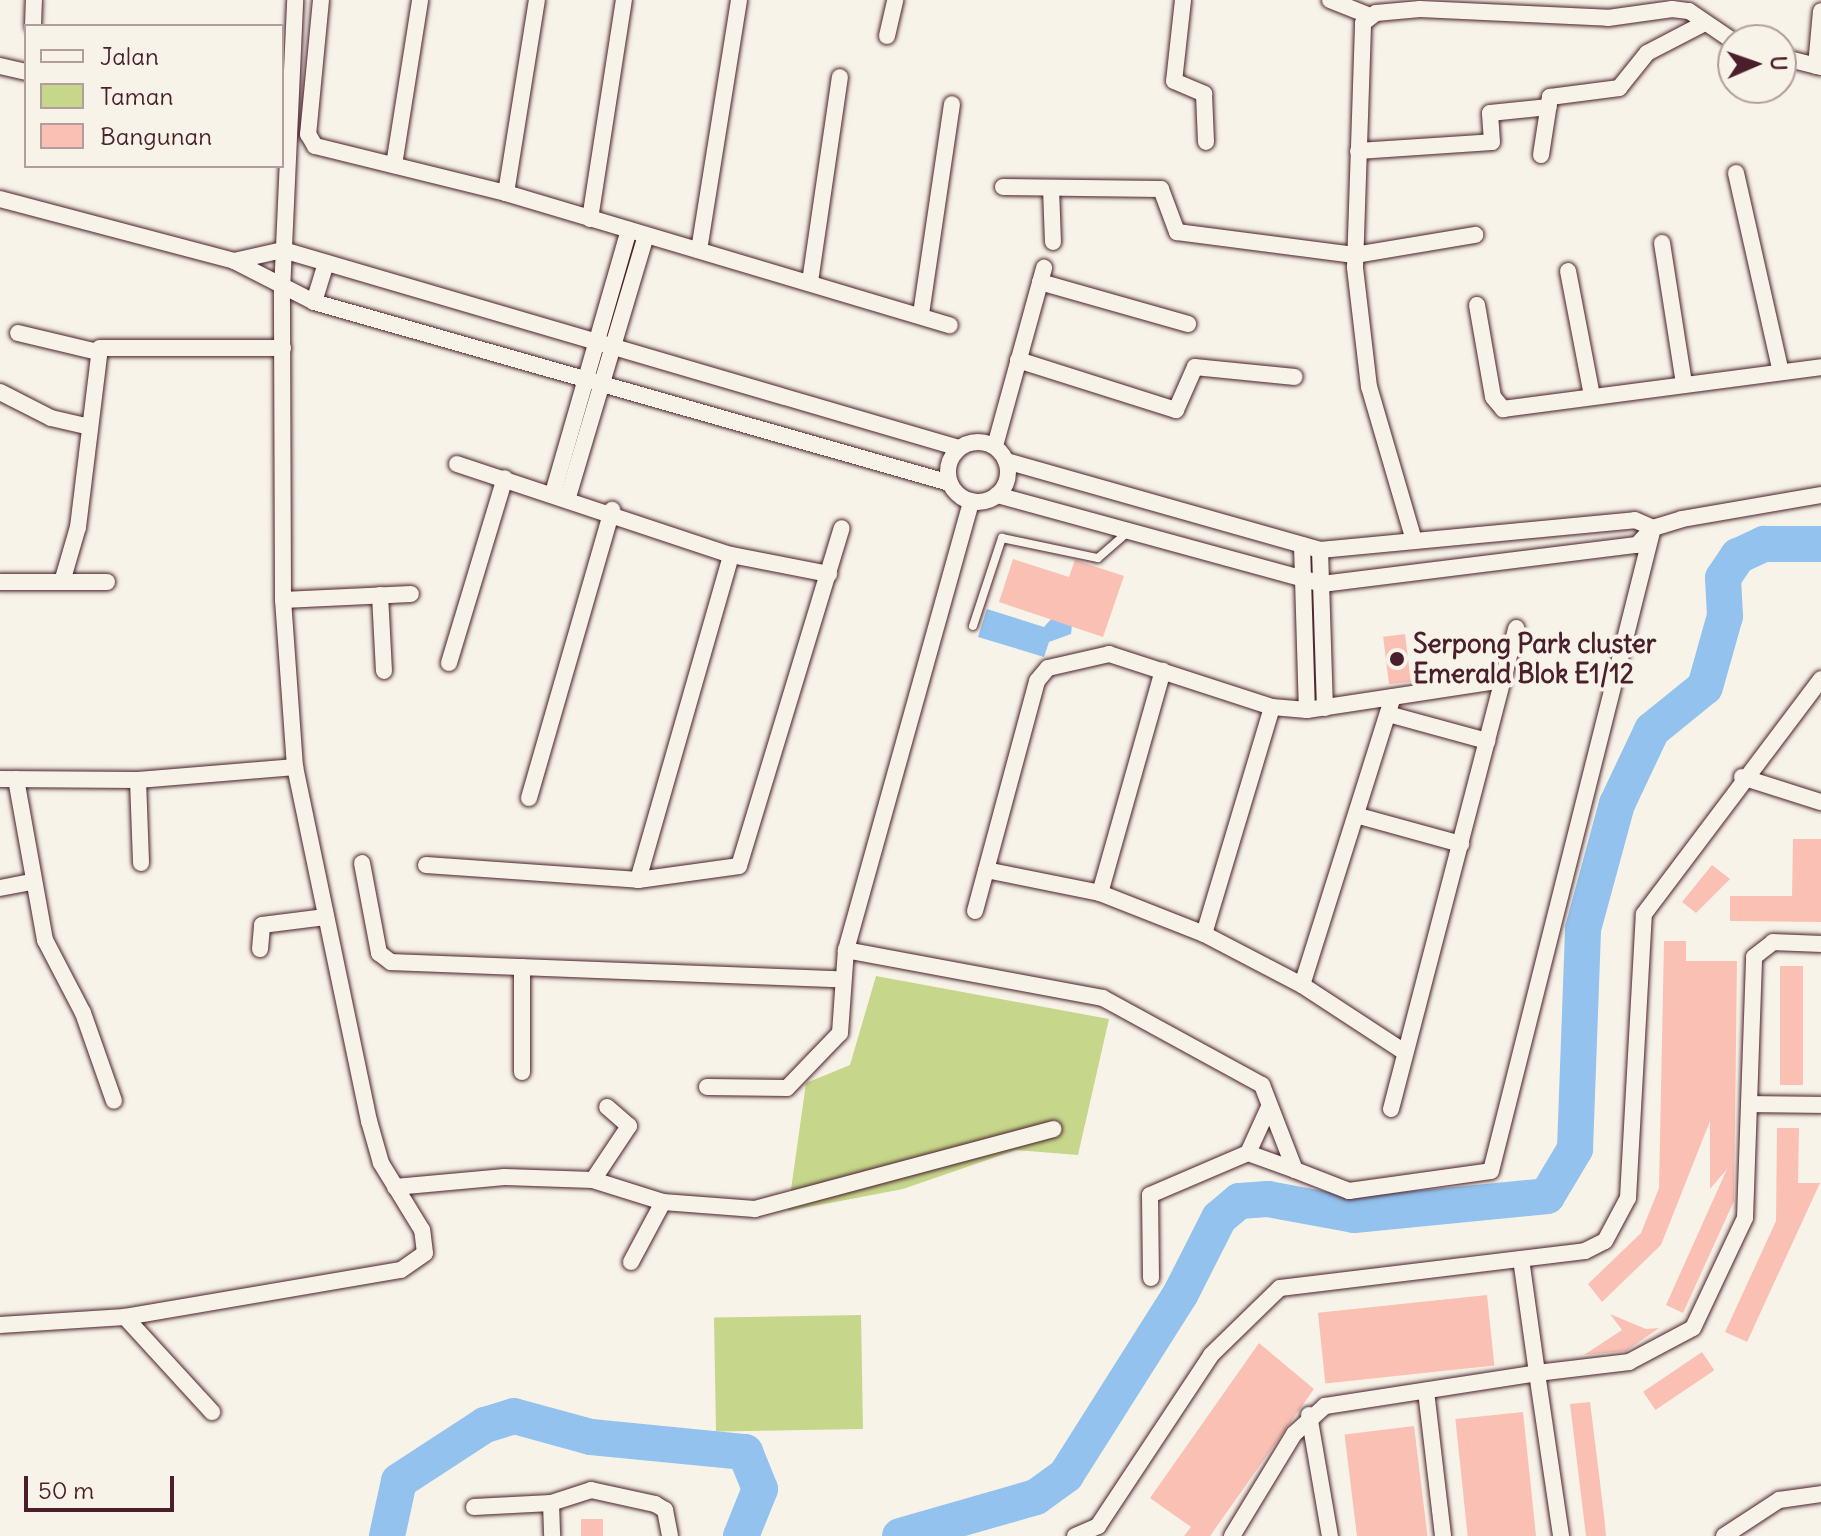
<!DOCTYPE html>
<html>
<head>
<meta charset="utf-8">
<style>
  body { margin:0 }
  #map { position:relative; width:1821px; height:1536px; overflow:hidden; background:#f7f3e8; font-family:Delius,sans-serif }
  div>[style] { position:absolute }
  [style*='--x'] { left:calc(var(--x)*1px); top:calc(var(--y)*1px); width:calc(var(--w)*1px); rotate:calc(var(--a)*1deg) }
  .green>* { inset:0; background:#c6d78b; transform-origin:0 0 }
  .water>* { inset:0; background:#92c2ed }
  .river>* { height:36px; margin:-18px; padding:0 18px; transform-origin:18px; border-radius:18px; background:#92c2ed }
  .building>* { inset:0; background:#fbc0b4; transform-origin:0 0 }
  .roads { filter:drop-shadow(0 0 2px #4a1f2b) drop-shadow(0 0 2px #4a1f2b) }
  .lane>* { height:8px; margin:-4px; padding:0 4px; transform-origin:4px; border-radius:4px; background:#f7f3e8 }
  .street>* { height:16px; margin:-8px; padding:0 8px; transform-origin:8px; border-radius:8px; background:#f7f3e8 }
  .street>.ring { margin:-8px; padding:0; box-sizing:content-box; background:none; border:16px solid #f7f3e8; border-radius:50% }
  .dots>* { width:22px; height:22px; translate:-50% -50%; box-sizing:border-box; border:4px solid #f7f3e8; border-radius:50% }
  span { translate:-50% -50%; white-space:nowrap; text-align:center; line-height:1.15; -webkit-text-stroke:8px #f7f3e8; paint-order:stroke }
  .poi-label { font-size:26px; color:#4a1f2b; font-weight:700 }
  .left { translate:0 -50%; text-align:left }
  .legend { position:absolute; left:24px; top:24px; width:260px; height:144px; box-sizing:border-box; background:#f7f3e8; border:2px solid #b29e9c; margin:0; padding:10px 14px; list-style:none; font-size:24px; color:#4a1f2b }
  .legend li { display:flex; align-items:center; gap:16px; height:40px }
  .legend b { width:40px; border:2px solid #b29e9c }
  .north { position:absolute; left:1717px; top:24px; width:80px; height:80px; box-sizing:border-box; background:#f7f3e8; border:2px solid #b29e9c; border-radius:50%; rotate:88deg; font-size:22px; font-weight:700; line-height:32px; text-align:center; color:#4a1f2b }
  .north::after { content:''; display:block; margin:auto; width:28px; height:36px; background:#4a1f2b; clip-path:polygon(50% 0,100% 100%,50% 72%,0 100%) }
  .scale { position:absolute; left:24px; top:1476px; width:150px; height:36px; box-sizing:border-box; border:4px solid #4a1f2b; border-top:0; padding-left:10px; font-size:24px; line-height:28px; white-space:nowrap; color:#4a1f2b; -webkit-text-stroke:6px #f7f3e8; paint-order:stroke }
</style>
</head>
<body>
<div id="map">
  <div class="green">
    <div style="clip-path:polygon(876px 976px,1109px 1019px,1078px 1155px,1016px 1150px,903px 1189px,788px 1211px,806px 1083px,850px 1065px)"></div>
    <div style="left:861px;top:1315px;width:114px;height:147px;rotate:89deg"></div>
  </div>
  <div class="water">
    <div style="clip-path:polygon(987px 609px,1044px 627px,1052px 618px,1072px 625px,1071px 634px,1049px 642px,1044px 657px,978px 637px)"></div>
  </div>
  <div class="river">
    <div style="--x:387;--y:1536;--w:56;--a:-77.7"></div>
    <div style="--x:399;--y:1481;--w:103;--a:-33.1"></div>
    <div style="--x:485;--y:1425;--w:30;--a:-17"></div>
    <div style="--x:514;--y:1416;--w:80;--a:15.3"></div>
    <div style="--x:591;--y:1437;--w:155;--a:5.6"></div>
    <div style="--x:745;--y:1452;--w:40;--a:68"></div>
    <div style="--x:760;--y:1489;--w:51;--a:112"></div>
    <div style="--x:900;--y:1536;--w:141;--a:-16"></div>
    <div style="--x:1036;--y:1497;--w:37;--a:-36"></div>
    <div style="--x:1066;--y:1475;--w:215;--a:-57.7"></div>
    <div style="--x:1181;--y:1293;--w:84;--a:-63.1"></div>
    <div style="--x:1219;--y:1218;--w:26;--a:-40"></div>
    <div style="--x:1239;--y:1201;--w:29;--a:-4"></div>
    <div style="--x:1268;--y:1199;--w:87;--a:10.5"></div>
    <div style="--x:1354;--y:1215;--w:194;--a:-5.6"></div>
    <div style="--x:1547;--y:1196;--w:55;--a:-59.2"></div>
    <div style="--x:1575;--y:1149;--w:220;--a:-87.9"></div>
    <div style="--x:1583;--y:929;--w:130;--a:-74.8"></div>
    <div style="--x:1617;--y:804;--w:82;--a:-64.7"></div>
    <div style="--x:1652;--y:730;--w:68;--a:-39.1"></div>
    <div style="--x:1705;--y:687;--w:74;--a:-74.3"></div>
    <div style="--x:1725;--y:616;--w:38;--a:-93"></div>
    <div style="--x:1723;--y:578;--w:27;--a:-56"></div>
    <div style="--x:1738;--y:556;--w:29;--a:-25"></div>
    <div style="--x:1764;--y:544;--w:57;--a:0"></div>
  </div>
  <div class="building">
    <div style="clip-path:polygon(1013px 559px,1069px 577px,1075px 560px,1124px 576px,1103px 637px,999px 602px)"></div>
    <div style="left:1405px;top:634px;width:48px;height:22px;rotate:83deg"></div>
    <div style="clip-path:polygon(1793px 839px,1821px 839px,1821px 922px,1730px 921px,1730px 896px,1792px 896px)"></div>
    <div style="clip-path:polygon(1712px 865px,1730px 879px,1696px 913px,1682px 902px)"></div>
    <div style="clip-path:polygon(1664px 941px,1686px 941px,1686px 961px,1737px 961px,1734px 1201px,1683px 1313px,1666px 1305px,1727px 1169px,1710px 1189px,1710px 1121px,1661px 1245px,1602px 1302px,1588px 1284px,1641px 1233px,1659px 1188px)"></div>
    <div style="left:1780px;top:966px;width:23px;height:119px"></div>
    <div style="clip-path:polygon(1777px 1128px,1799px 1128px,1798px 1183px,1820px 1183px,1747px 1342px,1725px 1332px,1776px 1221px)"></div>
    <div style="left:1487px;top:1295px;width:71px;height:170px;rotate:84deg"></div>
    <div style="clip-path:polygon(1610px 1314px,1646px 1329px,1659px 1328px,1626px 1351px,1584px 1355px,1622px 1330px)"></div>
    <div style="clip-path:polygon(1259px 1343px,1314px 1389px,1210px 1536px,1184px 1536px,1191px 1527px,1150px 1498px)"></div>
    <div style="left:1702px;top:1352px;width:22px;height:71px;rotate:56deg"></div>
    <div style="clip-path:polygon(1590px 1402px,1604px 1515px,1606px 1536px,1586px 1536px,1570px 1404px)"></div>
    <div style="left:1523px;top:1412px;width:125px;height:68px;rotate:84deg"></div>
    <div style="left:1414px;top:1426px;width:111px;height:70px;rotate:83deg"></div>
    <div style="left:581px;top:1519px;width:22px;height:17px"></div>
  </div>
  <div class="roads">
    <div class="lane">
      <div style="--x:973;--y:626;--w:93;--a:-71.8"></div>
      <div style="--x:1002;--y:538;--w:98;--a:11.8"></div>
      <div style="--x:1098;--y:558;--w:35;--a:-41"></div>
    </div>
    <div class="street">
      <div style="--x:321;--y:0;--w:135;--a:95.5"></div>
      <div style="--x:308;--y:134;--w:14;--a:60"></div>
      <div style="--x:315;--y:146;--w:197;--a:13.8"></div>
      <div style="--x:506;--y:193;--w:463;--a:16.6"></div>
      <div style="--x:1183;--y:0;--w:81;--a:96.3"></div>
      <div style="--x:1174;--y:81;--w:33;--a:23"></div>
      <div style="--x:1204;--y:94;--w:48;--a:87.6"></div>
      <div style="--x:1330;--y:0;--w:43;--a:21.8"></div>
      <div style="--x:33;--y:26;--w:26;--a:-88"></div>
      <div style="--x:887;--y:36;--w:37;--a:-77"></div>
      <div style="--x:1781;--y:57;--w:41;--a:14"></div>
      <div style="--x:0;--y:66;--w:27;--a:13"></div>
      <div style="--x:1816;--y:66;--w:55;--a:-84.8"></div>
      <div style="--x:1358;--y:151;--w:134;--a:-3.8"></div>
      <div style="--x:1492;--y:142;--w:29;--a:-94"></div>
      <div style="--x:1490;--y:113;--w:59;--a:-5.8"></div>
      <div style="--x:1541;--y:155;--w:59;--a:-81.2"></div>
      <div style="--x:1550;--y:97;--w:70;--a:-7.4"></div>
      <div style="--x:1619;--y:88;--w:45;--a:-51.3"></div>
      <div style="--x:1647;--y:53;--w:61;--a:-27.4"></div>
      <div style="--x:394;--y:165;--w:167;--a:-81"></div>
      <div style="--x:1736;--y:173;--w:204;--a:77.3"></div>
      <div style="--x:1003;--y:187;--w:158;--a:0.7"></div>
      <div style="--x:1161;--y:189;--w:46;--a:69.6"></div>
      <div style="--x:1177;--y:232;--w:179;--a:7.4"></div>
      <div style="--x:1355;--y:255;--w:122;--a:-9.5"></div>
      <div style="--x:1051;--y:188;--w:54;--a:87.9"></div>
      <div style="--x:506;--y:193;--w:195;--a:-80.9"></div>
      <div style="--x:0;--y:199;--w:242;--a:14.8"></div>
      <div style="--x:234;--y:261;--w:90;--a:27.1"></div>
      <div style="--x:314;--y:302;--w:661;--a:15.89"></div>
      <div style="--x:590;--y:219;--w:222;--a:-81.2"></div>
      <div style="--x:1662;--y:243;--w:143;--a:81.1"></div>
      <div style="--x:699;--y:250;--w:253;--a:-80.9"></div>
      <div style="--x:234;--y:261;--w:50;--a:-12.7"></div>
      <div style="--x:283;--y:250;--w:704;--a:16.33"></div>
      <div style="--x:1568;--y:271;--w:127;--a:79.1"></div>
      <div style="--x:810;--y:282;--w:207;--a:-81.7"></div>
      <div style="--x:1040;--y:282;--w:154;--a:15.8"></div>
      <div style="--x:314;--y:302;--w:41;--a:-72.9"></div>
      <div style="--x:1477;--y:305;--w:93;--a:80.1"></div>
      <div style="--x:1493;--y:397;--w:16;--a:50"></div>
      <div style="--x:1503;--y:409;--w:321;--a:-7.5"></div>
      <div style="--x:921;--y:314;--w:212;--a:-81.6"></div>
      <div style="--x:18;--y:333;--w:82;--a:13.4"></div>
      <div style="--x:1018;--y:360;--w:166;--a:17.6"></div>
      <div style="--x:1176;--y:410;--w:47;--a:-66.2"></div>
      <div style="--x:1195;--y:367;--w:100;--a:5.7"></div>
      <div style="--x:0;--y:392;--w:57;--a:27"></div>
      <div style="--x:51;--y:418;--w:39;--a:13"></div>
      <div class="ring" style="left:948px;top:442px;width:44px;height:44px"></div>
      <div style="--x:995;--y:446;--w:185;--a:-74.6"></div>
      <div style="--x:1006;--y:461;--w:326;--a:15.8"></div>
      <div style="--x:1320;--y:550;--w:316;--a:-5.4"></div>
      <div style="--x:1635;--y:520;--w:20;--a:24"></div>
      <div style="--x:457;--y:464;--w:289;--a:18.4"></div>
      <div style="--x:731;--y:555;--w:100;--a:11"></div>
      <div style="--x:553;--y:493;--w:274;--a:-73.9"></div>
      <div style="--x:997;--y:495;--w:337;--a:15.3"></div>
      <div style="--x:1322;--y:584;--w:317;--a:-7.1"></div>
      <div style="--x:1637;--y:545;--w:23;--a:-47"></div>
      <div style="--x:1653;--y:528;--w:30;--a:-17"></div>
      <div style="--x:1682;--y:519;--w:141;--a:-9.8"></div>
      <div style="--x:568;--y:497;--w:273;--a:-73.4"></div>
      <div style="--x:1413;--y:537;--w:156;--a:-106.3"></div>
      <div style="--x:1369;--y:387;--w:121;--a:-96.7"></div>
      <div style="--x:1355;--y:267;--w:244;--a:-88.1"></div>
      <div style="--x:1363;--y:23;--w:16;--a:-38"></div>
      <div style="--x:1376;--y:13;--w:44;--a:-5.2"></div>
      <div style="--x:1420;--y:9;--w:188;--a:2.7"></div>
      <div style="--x:1608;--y:18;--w:65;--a:-8"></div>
      <div style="--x:1672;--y:9;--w:17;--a:7"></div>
      <div style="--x:1689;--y:11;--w:53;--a:34.3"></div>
      <div style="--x:1302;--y:545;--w:165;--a:88.3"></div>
      <div style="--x:1320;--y:550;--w:158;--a:88.2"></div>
      <div style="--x:0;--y:582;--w:107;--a:0"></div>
      <div style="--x:62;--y:582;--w:57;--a:-73.8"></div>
      <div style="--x:78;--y:527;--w:180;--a:-83"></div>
      <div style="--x:100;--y:348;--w:183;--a:0"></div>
      <div style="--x:380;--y:595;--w:76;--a:87"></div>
      <div style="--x:283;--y:600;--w:128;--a:-2.7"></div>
      <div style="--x:449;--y:663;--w:193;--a:-73.2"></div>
      <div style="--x:1388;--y:714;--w:103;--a:15.3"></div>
      <div style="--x:1742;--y:777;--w:83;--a:17.6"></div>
      <div style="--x:0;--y:779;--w:138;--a:0.4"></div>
      <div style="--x:138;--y:780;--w:158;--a:-4.7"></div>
      <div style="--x:16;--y:779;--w:164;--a:79.8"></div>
      <div style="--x:45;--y:940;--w:82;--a:62.5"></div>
      <div style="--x:83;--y:1013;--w:93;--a:70.6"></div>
      <div style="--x:138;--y:780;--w:83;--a:87.9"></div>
      <div style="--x:529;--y:798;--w:300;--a:-73.9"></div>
      <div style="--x:1359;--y:816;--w:106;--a:15.4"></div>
      <div style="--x:362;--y:863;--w:92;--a:79.3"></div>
      <div style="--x:379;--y:953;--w:15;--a:37"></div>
      <div style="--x:391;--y:962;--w:452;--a:2.2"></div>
      <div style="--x:426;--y:865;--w:213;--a:4"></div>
      <div style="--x:638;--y:880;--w:102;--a:-7.9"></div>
      <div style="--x:739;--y:866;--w:353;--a:-73.1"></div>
      <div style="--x:986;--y:870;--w:116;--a:11.4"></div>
      <div style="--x:1100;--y:893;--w:112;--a:21.5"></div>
      <div style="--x:1204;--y:934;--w:237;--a:-73.3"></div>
      <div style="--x:638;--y:880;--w:338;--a:-74"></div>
      <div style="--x:0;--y:888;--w:31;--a:-11"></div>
      <div style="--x:1100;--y:893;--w:231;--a:-74.2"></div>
      <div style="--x:975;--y:911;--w:238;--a:-74.9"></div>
      <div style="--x:1037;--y:681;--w:17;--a:-50"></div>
      <div style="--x:1048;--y:668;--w:63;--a:-12.9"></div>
      <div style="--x:1109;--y:654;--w:171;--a:18"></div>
      <div style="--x:1272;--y:707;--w:35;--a:5"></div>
      <div style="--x:1307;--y:710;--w:198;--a:-8.7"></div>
      <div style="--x:1204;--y:934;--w:110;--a:27.5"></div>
      <div style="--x:1302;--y:985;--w:121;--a:33.2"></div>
      <div style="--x:260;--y:949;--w:24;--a:-85"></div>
      <div style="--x:262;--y:925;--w:64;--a:-7.2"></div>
      <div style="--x:846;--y:950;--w:261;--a:10.6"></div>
      <div style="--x:1103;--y:998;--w:181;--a:28.7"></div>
      <div style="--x:1262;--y:1085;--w:91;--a:68.8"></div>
      <div style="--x:1295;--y:1170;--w:58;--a:21.3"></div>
      <div style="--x:1349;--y:1191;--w:143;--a:-8"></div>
      <div style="--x:1491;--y:1171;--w:663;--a:-75.86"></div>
      <div style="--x:522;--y:967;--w:105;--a:90"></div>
      <div style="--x:1302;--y:985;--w:302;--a:-72.5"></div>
      <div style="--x:707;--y:1087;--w:80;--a:0.7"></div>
      <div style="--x:787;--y:1088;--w:76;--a:-46.1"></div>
      <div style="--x:840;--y:1033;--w:83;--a:-85.9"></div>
      <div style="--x:846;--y:950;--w:466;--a:-74.4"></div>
      <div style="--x:1753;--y:1104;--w:68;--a:0.8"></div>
      <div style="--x:1391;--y:1109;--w:497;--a:-75.4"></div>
      <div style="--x:1248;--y:1153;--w:50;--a:19.9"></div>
      <div style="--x:593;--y:1180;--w:65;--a:-56.3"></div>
      <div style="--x:629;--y:1126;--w:29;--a:-139"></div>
      <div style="--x:395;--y:1187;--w:110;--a:-5.2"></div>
      <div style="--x:505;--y:1177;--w:88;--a:2"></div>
      <div style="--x:593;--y:1180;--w:73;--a:17.4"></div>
      <div style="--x:663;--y:1202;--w:92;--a:4.4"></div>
      <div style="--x:755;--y:1209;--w:309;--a:-15"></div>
      <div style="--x:1521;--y:1259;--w:115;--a:82"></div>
      <div style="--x:1537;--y:1373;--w:93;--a:-6.8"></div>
      <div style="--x:1629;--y:1362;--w:72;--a:-28"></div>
      <div style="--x:1693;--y:1328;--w:122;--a:-64.7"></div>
      <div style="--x:1745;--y:1218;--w:261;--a:-88"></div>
      <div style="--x:1754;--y:957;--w:24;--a:-38"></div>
      <div style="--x:1773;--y:942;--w:48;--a:2.4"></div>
      <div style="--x:631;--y:1262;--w:68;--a:-61.9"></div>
      <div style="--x:1151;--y:1278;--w:83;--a:-90.7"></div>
      <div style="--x:1150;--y:1195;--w:107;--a:-23.2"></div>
      <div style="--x:1248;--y:1153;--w:51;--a:-65.5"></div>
      <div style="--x:125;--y:1317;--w:129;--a:47.5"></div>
      <div style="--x:0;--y:1325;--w:125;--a:-3.7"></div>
      <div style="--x:125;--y:1317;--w:280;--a:-9.7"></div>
      <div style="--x:401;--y:1270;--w:29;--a:-35"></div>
      <div style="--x:425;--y:1253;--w:23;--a:-97"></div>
      <div style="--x:422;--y:1230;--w:79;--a:-121.5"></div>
      <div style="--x:381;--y:1163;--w:44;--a:-105.9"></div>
      <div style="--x:369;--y:1121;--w:362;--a:-101.8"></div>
      <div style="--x:295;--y:767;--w:167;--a:-94.1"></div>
      <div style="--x:283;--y:600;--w:309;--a:-90.2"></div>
      <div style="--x:282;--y:291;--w:291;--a:-87.4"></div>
      <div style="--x:1426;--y:1391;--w:146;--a:83.3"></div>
      <div style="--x:1309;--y:1415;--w:123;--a:80.2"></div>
      <div style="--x:551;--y:1503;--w:33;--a:88"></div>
      <div style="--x:474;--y:1507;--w:77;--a:-3"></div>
      <div style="--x:551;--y:1503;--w:42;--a:-18"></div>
      <div style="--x:591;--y:1490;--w:66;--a:12.3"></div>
      <div style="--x:655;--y:1504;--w:12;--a:31"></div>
      <div style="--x:665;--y:1510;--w:26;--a:79"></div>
      <div style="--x:1075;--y:1536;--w:25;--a:-23"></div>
      <div style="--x:1098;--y:1526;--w:205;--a:-56.5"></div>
      <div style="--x:1211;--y:1355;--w:96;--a:-44.2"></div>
      <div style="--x:1280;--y:1288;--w:307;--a:-6.9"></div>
      <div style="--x:1585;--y:1251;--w:22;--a:-27"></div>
      <div style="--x:1605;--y:1241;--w:49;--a:-61.9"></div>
      <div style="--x:1628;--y:1198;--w:284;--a:-86.8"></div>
      <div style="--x:1644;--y:914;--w:294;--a:-53"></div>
      <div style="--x:1232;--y:1536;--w:119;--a:-58.7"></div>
      <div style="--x:1294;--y:1434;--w:42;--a:-42.1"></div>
      <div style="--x:1325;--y:1406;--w:215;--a:-8.8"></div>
      <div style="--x:1537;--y:1373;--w:165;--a:81.6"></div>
      <div style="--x:1724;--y:1536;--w:66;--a:-33.2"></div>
      <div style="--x:1779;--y:1500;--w:42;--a:-8.1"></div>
    </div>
  </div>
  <div class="dots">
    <div style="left:1397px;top:659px;background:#4a1f2b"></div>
  </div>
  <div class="poi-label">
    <span class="left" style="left:1413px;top:659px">Serpong Park cluster<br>Emerald Blok E1/12</span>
  </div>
  <ul class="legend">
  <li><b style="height:10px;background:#f7f3e8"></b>Jalan</li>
  <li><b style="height:22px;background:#c6d78b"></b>Taman</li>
  <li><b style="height:22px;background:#fbc0b4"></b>Bangunan</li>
  </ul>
  <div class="north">U</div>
  <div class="scale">50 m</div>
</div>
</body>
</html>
